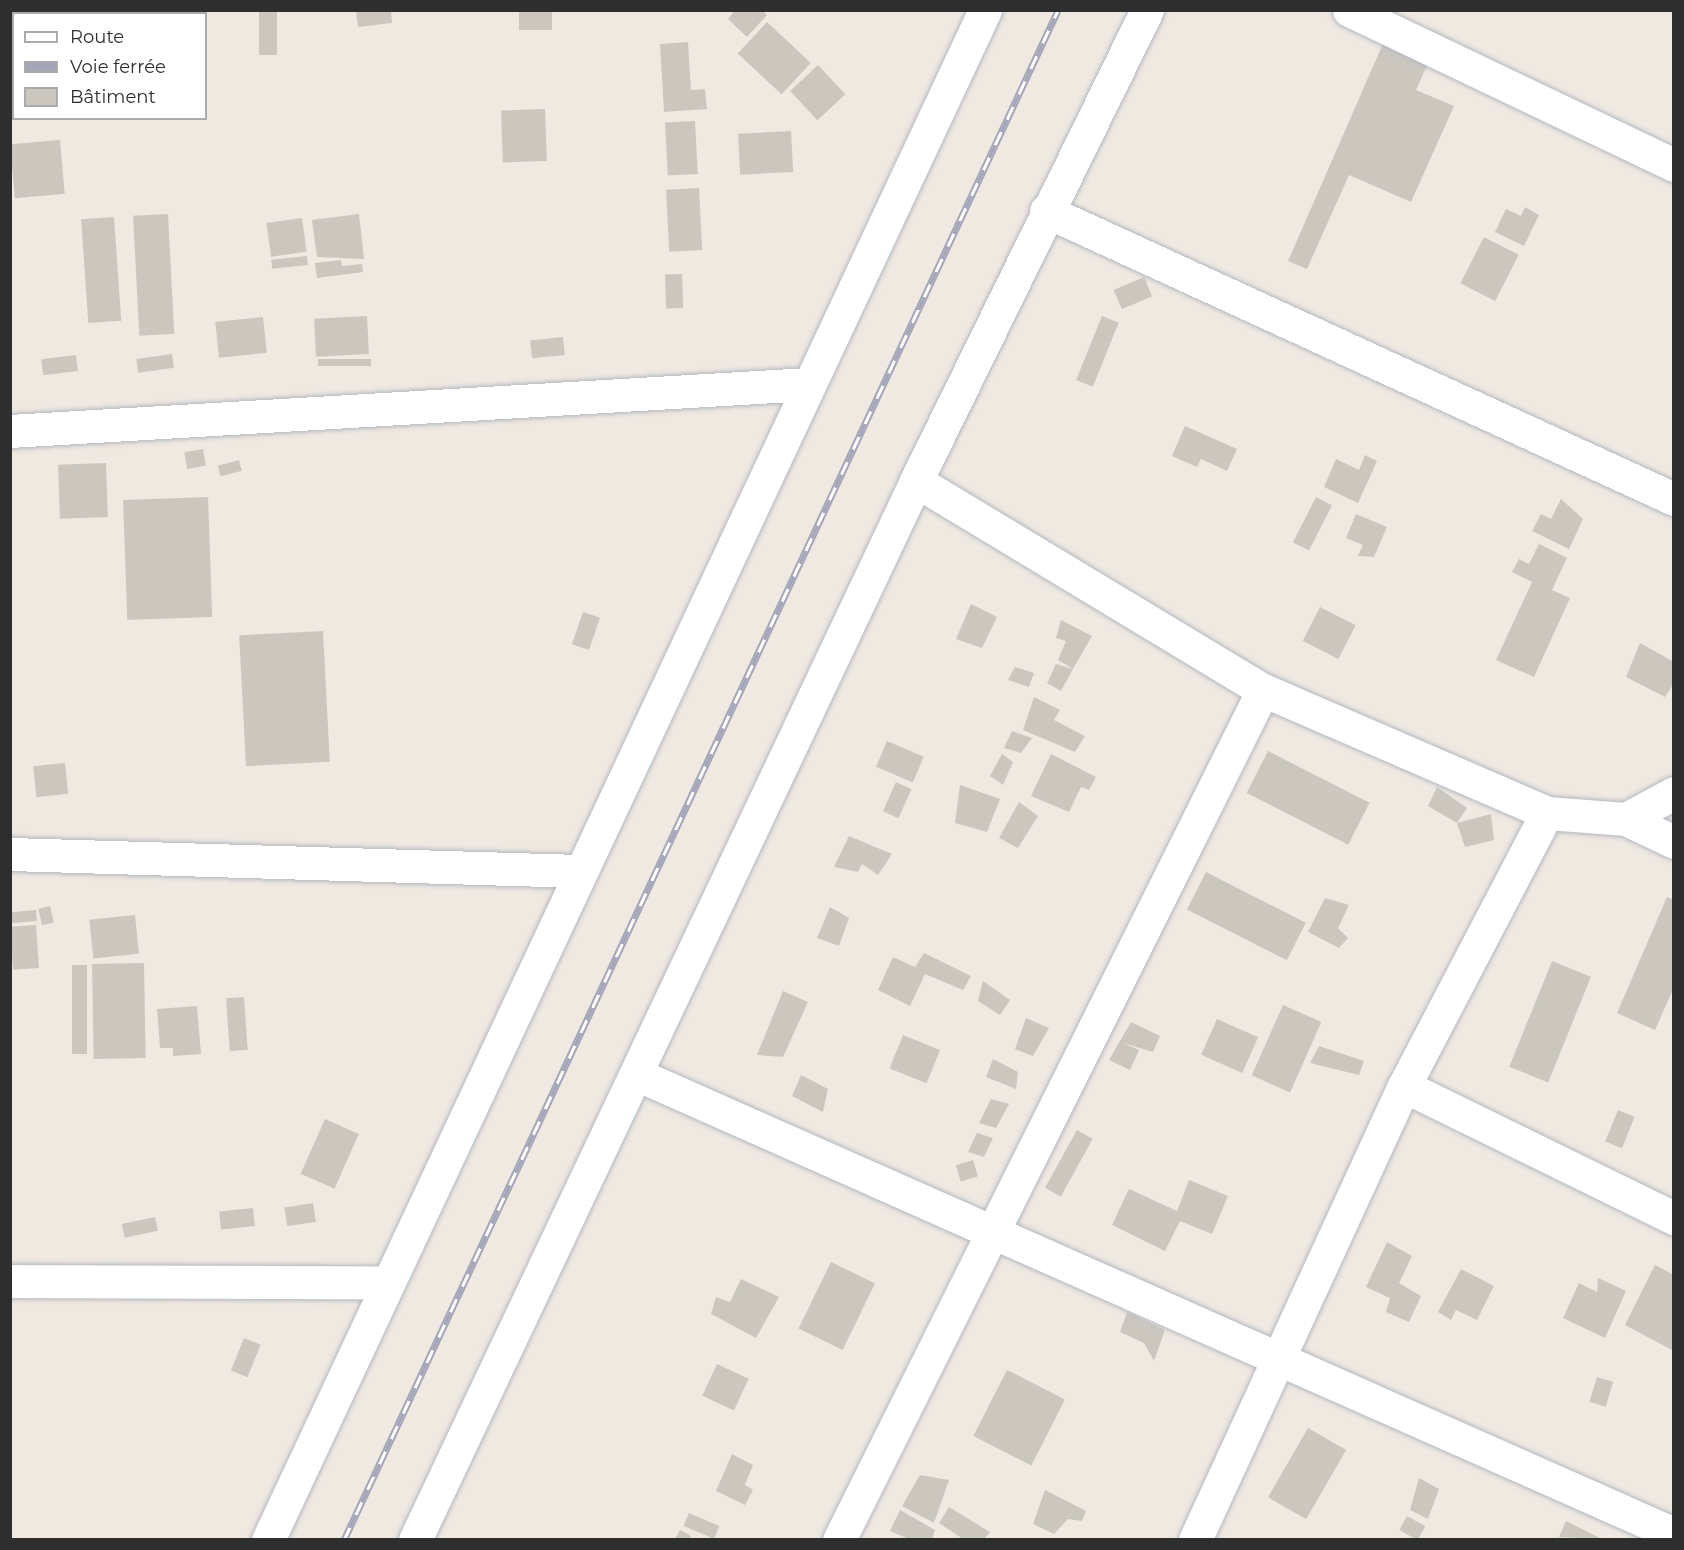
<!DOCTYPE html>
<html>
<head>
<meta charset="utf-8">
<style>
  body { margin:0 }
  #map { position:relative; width:1684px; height:1550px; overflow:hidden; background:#efe9e1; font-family:Montserrat,sans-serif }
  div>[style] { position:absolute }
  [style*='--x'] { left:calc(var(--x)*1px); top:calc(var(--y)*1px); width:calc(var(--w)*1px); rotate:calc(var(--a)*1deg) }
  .building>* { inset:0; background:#cbc7bf; transform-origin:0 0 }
  .roads { filter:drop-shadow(0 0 2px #b4b7c1) drop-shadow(0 0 2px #b4b7c1) }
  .minor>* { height:33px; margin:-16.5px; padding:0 16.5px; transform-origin:16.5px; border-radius:16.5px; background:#fff }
  .rail>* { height:7px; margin-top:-3.5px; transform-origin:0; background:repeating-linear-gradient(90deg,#fff 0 14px,#a3a6b8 0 28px); box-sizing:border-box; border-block:2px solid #a3a6b8 }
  span { translate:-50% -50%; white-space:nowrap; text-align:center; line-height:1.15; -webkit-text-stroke:4.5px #fff; paint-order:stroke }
  .frame { position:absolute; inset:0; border:12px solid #2e2e2e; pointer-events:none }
  .legend { position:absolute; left:12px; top:12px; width:195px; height:108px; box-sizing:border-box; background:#fff; border:2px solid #ababab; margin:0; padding:8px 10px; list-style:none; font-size:18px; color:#2e2e2e }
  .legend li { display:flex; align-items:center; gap:12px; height:30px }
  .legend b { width:30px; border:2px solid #ababab }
</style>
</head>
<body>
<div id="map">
  <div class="building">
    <div style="left:120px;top:10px;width:32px;height:4px"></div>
    <div style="left:259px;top:10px;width:18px;height:45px"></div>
    <div style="clip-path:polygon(356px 10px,391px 10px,392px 23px,358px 27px)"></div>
    <div style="left:519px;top:10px;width:33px;height:20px"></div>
    <div style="clip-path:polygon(735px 10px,762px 10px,767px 15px,747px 37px,728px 19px)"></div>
    <div style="left:14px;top:22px;width:38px;height:4px;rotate:90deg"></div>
    <div style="left:767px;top:22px;width:60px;height:43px;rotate:43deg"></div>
    <div style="clip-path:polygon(1385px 39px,1430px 59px,1416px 90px,1454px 106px,1411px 202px,1349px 175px,1307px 269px,1288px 261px)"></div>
    <div style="clip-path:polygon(688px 42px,691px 90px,705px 89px,707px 109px,664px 112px,660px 44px)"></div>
    <div style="left:818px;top:65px;width:40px;height:38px;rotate:47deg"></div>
    <div style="left:545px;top:109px;width:52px;height:44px;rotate:88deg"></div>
    <div style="left:695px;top:121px;width:53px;height:30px;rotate:87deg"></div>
    <div style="left:791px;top:131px;width:41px;height:53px;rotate:87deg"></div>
    <div style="left:60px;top:140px;width:54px;height:50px;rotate:85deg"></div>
    <div style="left:699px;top:188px;width:62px;height:33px;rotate:87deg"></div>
    <div style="clip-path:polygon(1525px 207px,1539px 215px,1524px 246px,1495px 232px,1506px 209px,1521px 216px)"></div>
    <div style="left:168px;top:214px;width:120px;height:35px;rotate:87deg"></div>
    <div style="clip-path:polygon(359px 214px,364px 259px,317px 257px,312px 220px)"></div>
    <div style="left:114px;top:217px;width:104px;height:33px;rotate:86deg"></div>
    <div style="left:302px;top:218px;width:34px;height:36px;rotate:82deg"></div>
    <div style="left:1484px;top:237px;width:39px;height:52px;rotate:27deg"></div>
    <div style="left:307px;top:256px;width:9px;height:36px;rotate:84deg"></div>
    <div style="clip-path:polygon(341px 260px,342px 266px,362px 264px,363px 272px,317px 278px,315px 263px)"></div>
    <div style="left:682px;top:274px;width:34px;height:17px;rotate:88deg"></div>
    <div style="left:1144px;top:277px;width:21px;height:33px;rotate:67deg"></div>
    <div style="left:367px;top:316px;width:38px;height:53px;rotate:87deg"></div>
    <div style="left:1102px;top:316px;width:18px;height:69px;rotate:22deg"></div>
    <div style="left:263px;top:317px;width:36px;height:48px;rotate:84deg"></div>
    <div style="left:563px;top:337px;width:18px;height:33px;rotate:84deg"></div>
    <div style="left:172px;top:354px;width:14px;height:36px;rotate:82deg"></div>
    <div style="left:76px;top:355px;width:16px;height:35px;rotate:83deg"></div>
    <div style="left:371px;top:359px;width:7px;height:53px;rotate:90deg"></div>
    <div style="clip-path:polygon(1185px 426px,1237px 449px,1227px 471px,1201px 459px,1197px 467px,1172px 456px)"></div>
    <div style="left:203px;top:449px;width:17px;height:19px;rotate:80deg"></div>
    <div style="clip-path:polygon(1365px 455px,1377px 461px,1358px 503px,1324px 487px,1336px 459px,1359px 470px)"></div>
    <div style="left:239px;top:460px;width:11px;height:22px;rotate:75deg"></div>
    <div style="left:106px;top:463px;width:54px;height:48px;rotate:88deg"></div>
    <div style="left:208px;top:497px;width:120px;height:85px;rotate:88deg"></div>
    <div style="left:1316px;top:497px;width:18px;height:51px;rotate:27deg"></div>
    <div style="clip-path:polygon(1561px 499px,1583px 519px,1569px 549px,1532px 531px,1541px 514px,1551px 519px)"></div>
    <div style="clip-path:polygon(1356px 514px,1387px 527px,1374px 557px,1358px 556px,1363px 545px,1346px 538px)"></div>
    <div style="clip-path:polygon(1539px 544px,1567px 558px,1552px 590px,1570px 598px,1534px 677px,1496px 660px,1532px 582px,1512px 572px,1519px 559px,1529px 564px)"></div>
    <div style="clip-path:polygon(971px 604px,997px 617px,982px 648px,956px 639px)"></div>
    <div style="left:1320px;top:607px;width:40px;height:38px;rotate:27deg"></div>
    <div style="left:583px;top:612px;width:18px;height:34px;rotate:19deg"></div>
    <div style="clip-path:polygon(1061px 620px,1092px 636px,1073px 669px,1058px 660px,1066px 641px,1056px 638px)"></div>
    <div style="left:323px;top:631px;width:131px;height:84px;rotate:87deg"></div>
    <div style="clip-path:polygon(1640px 643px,1674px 662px,1674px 683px,1665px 697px,1626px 677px)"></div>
    <div style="clip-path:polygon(1056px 664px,1073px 669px,1061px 691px,1047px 683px)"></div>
    <div style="clip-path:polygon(1015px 667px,1034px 673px,1029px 687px,1008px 680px)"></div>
    <div style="clip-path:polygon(1034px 697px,1060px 710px,1054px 720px,1085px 736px,1075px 752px,1023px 730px)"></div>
    <div style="clip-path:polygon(1012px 731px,1032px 738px,1021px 753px,1004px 748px)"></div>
    <div style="left:887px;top:741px;width:40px;height:28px;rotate:23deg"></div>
    <div style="left:1268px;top:751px;width:114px;height:47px;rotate:27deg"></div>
    <div style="clip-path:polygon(1002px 754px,1013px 762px,1003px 785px,990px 776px)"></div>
    <div style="clip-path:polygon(1051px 754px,1096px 777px,1089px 790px,1081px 787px,1069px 812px,1031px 796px)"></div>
    <div style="left:65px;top:763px;width:31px;height:32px;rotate:84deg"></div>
    <div style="left:896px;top:782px;width:17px;height:32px;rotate:24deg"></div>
    <div style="clip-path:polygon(960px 785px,1000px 799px,987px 832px,955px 823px)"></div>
    <div style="clip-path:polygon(1437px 787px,1467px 808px,1457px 823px,1491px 814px,1494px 840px,1465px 847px,1457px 823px,1428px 806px)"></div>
    <div style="clip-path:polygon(1019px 802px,1038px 816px,1018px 848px,999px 838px)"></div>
    <div style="clip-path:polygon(849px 836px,892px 854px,878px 875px,862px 864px,858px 872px,834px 867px)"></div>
    <div style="left:1206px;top:872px;width:112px;height:42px;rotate:27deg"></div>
    <div style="clip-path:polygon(1667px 897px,1674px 900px,1674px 987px,1655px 1030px,1617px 1013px)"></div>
    <div style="clip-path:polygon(1325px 898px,1349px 905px,1338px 928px,1348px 938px,1339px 948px,1308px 932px)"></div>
    <div style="left:50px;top:906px;width:17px;height:12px;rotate:77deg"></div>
    <div style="clip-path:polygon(830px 907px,849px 918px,839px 946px,817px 938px)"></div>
    <div style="left:36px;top:910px;width:11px;height:26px;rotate:85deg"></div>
    <div style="left:135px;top:915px;width:39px;height:46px;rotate:84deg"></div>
    <div style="left:36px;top:925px;width:43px;height:26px;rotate:86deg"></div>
    <div style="clip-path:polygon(924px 953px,971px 976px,963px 990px,925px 974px,910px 1006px,878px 990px,893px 957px,915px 967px)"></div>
    <div style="left:1552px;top:961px;width:42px;height:114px;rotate:22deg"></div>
    <div style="left:144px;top:963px;width:95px;height:52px;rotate:89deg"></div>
    <div style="left:72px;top:965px;width:15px;height:89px"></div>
    <div style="clip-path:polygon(983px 981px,1010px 1000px,1000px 1015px,978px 1001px)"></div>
    <div style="clip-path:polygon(783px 991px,808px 1002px,783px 1057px,757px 1055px)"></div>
    <div style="left:244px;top:997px;width:53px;height:18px;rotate:86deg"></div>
    <div style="left:1283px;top:1005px;width:42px;height:77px;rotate:24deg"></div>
    <div style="clip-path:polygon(197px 1006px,201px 1054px,173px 1056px,173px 1048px,160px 1048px,157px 1009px)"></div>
    <div style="clip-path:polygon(1026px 1018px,1049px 1028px,1033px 1056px,1015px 1049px)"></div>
    <div style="left:1217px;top:1019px;width:45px;height:39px;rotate:24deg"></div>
    <div style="clip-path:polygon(1131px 1022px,1160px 1036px,1153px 1052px,1123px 1043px,1139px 1050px,1130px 1070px,1109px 1060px)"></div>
    <div style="left:903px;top:1035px;width:40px;height:36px;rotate:22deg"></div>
    <div style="clip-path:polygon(1319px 1046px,1364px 1061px,1359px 1075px,1310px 1063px)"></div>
    <div style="clip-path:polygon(993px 1059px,1018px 1072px,1016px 1089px,986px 1077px)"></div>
    <div style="clip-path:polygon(801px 1075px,828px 1089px,823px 1112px,792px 1096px)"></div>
    <div style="clip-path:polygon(991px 1099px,1009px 1104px,996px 1128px,979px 1123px)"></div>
    <div style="left:1618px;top:1110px;width:18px;height:34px;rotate:22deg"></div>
    <div style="left:325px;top:1119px;width:37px;height:60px;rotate:24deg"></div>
    <div style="left:1077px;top:1130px;width:18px;height:66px;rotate:29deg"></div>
    <div style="clip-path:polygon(977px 1133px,993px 1138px,984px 1157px,968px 1152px)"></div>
    <div style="left:973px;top:1160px;width:17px;height:18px;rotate:73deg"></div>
    <div style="clip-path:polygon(1189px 1180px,1228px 1196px,1212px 1234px,1180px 1221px,1165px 1251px,1112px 1225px,1129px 1189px,1177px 1211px)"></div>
    <div style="left:313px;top:1203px;width:19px;height:29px;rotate:81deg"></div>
    <div style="left:253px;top:1208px;width:18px;height:34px;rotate:84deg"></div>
    <div style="left:155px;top:1217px;width:14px;height:34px;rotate:78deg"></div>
    <div style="clip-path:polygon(1387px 1242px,1412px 1256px,1399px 1283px,1421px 1296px,1409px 1322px,1386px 1312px,1390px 1298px,1366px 1287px)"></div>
    <div style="left:831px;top:1262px;width:49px;height:74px;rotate:26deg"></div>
    <div style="clip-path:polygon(1655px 1265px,1674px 1275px,1674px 1351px,1625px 1325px)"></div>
    <div style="clip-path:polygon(1461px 1269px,1494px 1286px,1477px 1320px,1456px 1310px,1451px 1320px,1438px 1312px)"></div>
    <div style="clip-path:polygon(1598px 1278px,1626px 1291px,1605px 1338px,1563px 1318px,1579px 1283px,1597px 1292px)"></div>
    <div style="clip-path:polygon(741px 1279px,779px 1297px,756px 1338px,711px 1314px,716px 1297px,730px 1302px)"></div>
    <div style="clip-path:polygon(1127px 1312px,1165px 1330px,1154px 1361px,1144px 1343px,1120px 1332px)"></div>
    <div style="left:244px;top:1338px;width:18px;height:35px;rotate:22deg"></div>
    <div style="left:717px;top:1364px;width:35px;height:35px;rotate:25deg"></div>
    <div style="left:1007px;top:1370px;width:65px;height:74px;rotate:27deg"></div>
    <div style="left:1597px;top:1377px;width:17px;height:26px;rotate:17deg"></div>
    <div style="left:1308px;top:1428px;width:44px;height:80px;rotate:30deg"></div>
    <div style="clip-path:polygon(732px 1454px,753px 1465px,745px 1485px,753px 1490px,745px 1505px,716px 1491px)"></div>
    <div style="clip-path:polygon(920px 1475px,949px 1480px,934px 1523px,902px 1506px)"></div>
    <div style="clip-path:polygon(1419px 1478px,1439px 1489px,1428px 1519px,1410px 1510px)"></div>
    <div style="clip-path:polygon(1045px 1490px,1086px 1511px,1082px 1521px,1068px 1519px,1054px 1534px,1033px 1524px)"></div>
    <div style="clip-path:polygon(949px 1507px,990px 1532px,984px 1539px,963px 1539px,939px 1523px)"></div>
    <div style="clip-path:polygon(900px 1510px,935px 1530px,932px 1539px,909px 1539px,890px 1531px)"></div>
    <div style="left:689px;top:1513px;width:33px;height:14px;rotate:23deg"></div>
    <div style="left:1407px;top:1516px;width:21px;height:16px;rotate:29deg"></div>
    <div style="clip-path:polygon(1566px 1521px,1602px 1539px,1559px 1537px)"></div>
    <div style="clip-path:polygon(680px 1530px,690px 1535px,691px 1539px,675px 1539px)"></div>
  </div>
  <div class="roads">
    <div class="minor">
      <div style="--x:1349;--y:10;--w:360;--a:25.5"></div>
      <div style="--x:1046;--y:211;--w:691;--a:24.64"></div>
      <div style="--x:10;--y:431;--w:800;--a:-3.37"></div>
      <div style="--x:916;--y:481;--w:405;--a:31.1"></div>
      <div style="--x:1263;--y:690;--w:309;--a:23.4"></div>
      <div style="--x:1547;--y:813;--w:79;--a:4.3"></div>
      <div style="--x:1626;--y:819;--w:55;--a:-28.4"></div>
      <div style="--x:1626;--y:819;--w:53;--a:25.6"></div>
      <div style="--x:10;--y:854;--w:571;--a:1.71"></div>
      <div style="--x:636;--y:1074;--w:1135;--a:23.9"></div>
      <div style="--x:1404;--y:1086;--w:301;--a:26.1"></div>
      <div style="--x:10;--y:1281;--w:378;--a:0.2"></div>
      <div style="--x:268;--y:1540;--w:1690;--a:-64.89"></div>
      <div style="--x:415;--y:1540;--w:1172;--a:-64.68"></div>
      <div style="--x:916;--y:481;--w:525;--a:-63.87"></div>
      <div style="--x:839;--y:1540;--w:950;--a:-63.49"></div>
      <div style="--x:1195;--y:1540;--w:500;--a:-65.3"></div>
      <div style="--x:1404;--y:1086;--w:308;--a:-62.4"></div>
    </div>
  </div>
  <div class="rail">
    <div style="--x:344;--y:1540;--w:1688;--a:-64.98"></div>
  </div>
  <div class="frame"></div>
  <ul class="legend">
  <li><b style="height:8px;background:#fff"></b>Route</li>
  <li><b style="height:8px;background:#a3a6b8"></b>Voie ferrée</li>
  <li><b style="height:16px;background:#cbc7bf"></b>Bâtiment</li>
  </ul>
</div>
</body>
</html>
